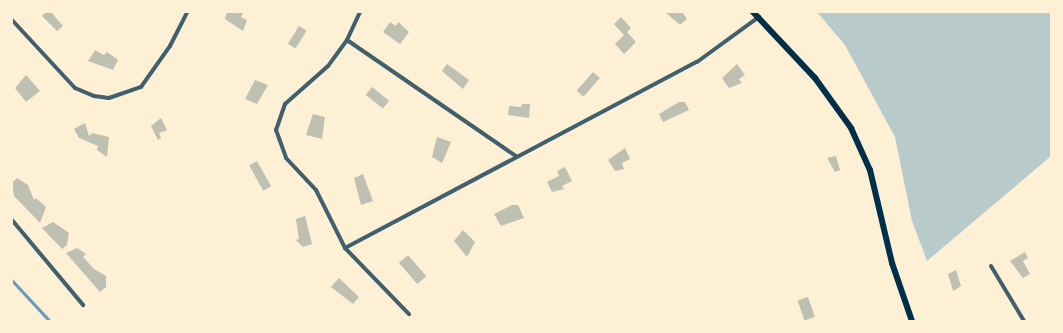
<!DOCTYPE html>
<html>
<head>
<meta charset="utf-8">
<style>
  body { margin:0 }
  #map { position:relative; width:1063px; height:333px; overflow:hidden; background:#fdf0d5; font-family:"Roboto Condensed",sans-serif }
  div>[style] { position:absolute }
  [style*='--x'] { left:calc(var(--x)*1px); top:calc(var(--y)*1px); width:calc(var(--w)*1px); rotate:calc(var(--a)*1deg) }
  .green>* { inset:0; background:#b9caca }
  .stream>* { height:2.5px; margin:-1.25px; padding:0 1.25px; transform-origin:1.25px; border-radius:1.25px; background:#669bbc }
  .building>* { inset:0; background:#bec0b2; transform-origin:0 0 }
  .minor>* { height:4px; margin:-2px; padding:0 2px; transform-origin:2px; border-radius:2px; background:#3f606c }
  .secondary>* { height:6px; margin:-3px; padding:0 3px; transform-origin:3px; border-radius:3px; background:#003049 }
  span { translate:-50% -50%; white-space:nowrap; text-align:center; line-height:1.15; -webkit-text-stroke:3.5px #fdf0d5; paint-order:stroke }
  .frame { position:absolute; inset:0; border:13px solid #fdf0d5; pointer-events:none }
</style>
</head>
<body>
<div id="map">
  <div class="green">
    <div style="clip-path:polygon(817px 12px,1051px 12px,1051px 156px,927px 261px,912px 221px,895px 137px,845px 45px)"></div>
  </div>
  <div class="stream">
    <div style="--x:12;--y:280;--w:56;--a:47.2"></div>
  </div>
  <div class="building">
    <div style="clip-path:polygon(46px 12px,51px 12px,63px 26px,57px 31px,42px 16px)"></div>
    <div style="clip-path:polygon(227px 12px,243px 13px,241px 17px,247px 20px,243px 31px,225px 19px)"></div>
    <div style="clip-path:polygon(682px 12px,687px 19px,680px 25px,666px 13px)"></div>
    <div style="clip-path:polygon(621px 17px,631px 28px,627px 32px,636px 42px,624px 54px,615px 44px,624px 35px,614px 24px)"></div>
    <div style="clip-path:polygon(390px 22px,396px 26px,398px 22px,409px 32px,400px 44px,383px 32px)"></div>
    <div style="left:299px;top:26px;width:9px;height:21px;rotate:32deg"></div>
    <div style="clip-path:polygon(95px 50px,104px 55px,107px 52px,118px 60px,113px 70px,88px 61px)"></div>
    <div style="clip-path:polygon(447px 64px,469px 80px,463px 89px,442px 71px)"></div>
    <div style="clip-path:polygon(737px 64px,745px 75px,739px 79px,742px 83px,729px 88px,722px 78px)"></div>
    <div style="left:593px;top:72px;width:9px;height:25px;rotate:41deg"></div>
    <div style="clip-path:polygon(26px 75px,40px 91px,26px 102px,15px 88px)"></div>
    <div style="clip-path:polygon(255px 80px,268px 85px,257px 104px,245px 99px)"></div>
    <div style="left:372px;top:87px;width:22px;height:10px;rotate:39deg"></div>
    <div style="clip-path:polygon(679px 102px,685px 102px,689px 110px,663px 122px,659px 114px)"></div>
    <div style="clip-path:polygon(522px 104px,530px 104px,529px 118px,508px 115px,509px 106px,521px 107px)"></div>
    <div style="clip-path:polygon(313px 114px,325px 117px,322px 139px,306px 135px)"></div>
    <div style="clip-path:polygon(161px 118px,167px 130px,159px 133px,161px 138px,158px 140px,151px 126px)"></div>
    <div style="clip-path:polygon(85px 123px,89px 136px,92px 133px,109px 137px,107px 157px,97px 150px,98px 146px,79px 138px,74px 129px)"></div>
    <div style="clip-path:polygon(437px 137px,451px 142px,442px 163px,432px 157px)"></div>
    <div style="clip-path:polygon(625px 148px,630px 159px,622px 163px,624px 169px,615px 171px,608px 160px)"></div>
    <div style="clip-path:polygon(836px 156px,840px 170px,835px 172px,827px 158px)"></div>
    <div style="left:257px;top:161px;width:29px;height:9px;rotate:61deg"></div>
    <div style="clip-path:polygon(565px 167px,572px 181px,562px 186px,564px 189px,552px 192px,547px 182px,559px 176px,557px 171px)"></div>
    <div style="clip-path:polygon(363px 174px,373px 201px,361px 205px,354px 178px)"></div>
    <div style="clip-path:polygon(17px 178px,28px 185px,34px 200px,36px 198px,46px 207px,40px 223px,14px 196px,12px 183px)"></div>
    <div style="clip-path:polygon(512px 205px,518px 205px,524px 218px,501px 226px,494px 214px)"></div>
    <div style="clip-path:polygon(305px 216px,312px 244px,303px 247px,296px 240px,299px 239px,296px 219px)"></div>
    <div style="clip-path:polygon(53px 222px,69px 233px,67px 245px,62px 249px,42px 228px)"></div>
    <div style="clip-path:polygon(463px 230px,475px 242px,467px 257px,454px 241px)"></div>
    <div style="clip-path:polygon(77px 248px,86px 254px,83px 257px,94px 269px,106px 276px,106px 287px,100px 292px,66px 253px)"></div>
    <div style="clip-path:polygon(1025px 252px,1028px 258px,1023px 261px,1030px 274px,1023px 278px,1010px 261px)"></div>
    <div style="left:408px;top:255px;width:28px;height:12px;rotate:49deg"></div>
    <div style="clip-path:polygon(956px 270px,961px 286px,953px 291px,948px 274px)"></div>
    <div style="clip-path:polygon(339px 278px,359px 297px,353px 304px,331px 287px)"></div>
    <div style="left:808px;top:297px;width:21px;height:11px;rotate:71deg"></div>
  </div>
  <div class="minor">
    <div style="--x:360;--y:12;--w:31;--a:115"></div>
    <div style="--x:347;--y:40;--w:32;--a:126"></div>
    <div style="--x:328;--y:66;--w:57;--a:138.5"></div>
    <div style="--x:285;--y:104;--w:28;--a:109"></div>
    <div style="--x:276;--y:130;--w:30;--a:70"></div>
    <div style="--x:286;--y:158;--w:44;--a:46.8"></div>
    <div style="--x:316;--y:190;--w:65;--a:63.4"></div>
    <div style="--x:345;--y:248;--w:92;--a:45.9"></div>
    <div style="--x:12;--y:20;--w:93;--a:47.2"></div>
    <div style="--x:75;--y:88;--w:21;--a:23"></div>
    <div style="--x:94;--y:96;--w:15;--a:8"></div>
    <div style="--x:109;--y:98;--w:34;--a:-19"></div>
    <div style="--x:141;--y:87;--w:50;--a:-54.7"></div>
    <div style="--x:170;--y:46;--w:38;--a:-63"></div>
    <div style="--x:347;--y:40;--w:206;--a:34.5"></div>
    <div style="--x:12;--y:220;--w:111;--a:50.1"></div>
    <div style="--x:345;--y:248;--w:398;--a:-27.9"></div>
    <div style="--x:697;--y:62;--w:77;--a:-36"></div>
    <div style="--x:991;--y:266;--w:64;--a:59"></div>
  </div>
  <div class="secondary">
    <div style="--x:753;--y:12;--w:91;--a:46.8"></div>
    <div style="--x:815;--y:78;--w:62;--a:54.2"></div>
    <div style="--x:851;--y:128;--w:46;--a:65.7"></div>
    <div style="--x:870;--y:170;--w:96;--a:76.7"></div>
    <div style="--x:892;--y:263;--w:61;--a:71"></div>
  </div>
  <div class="frame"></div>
</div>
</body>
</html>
